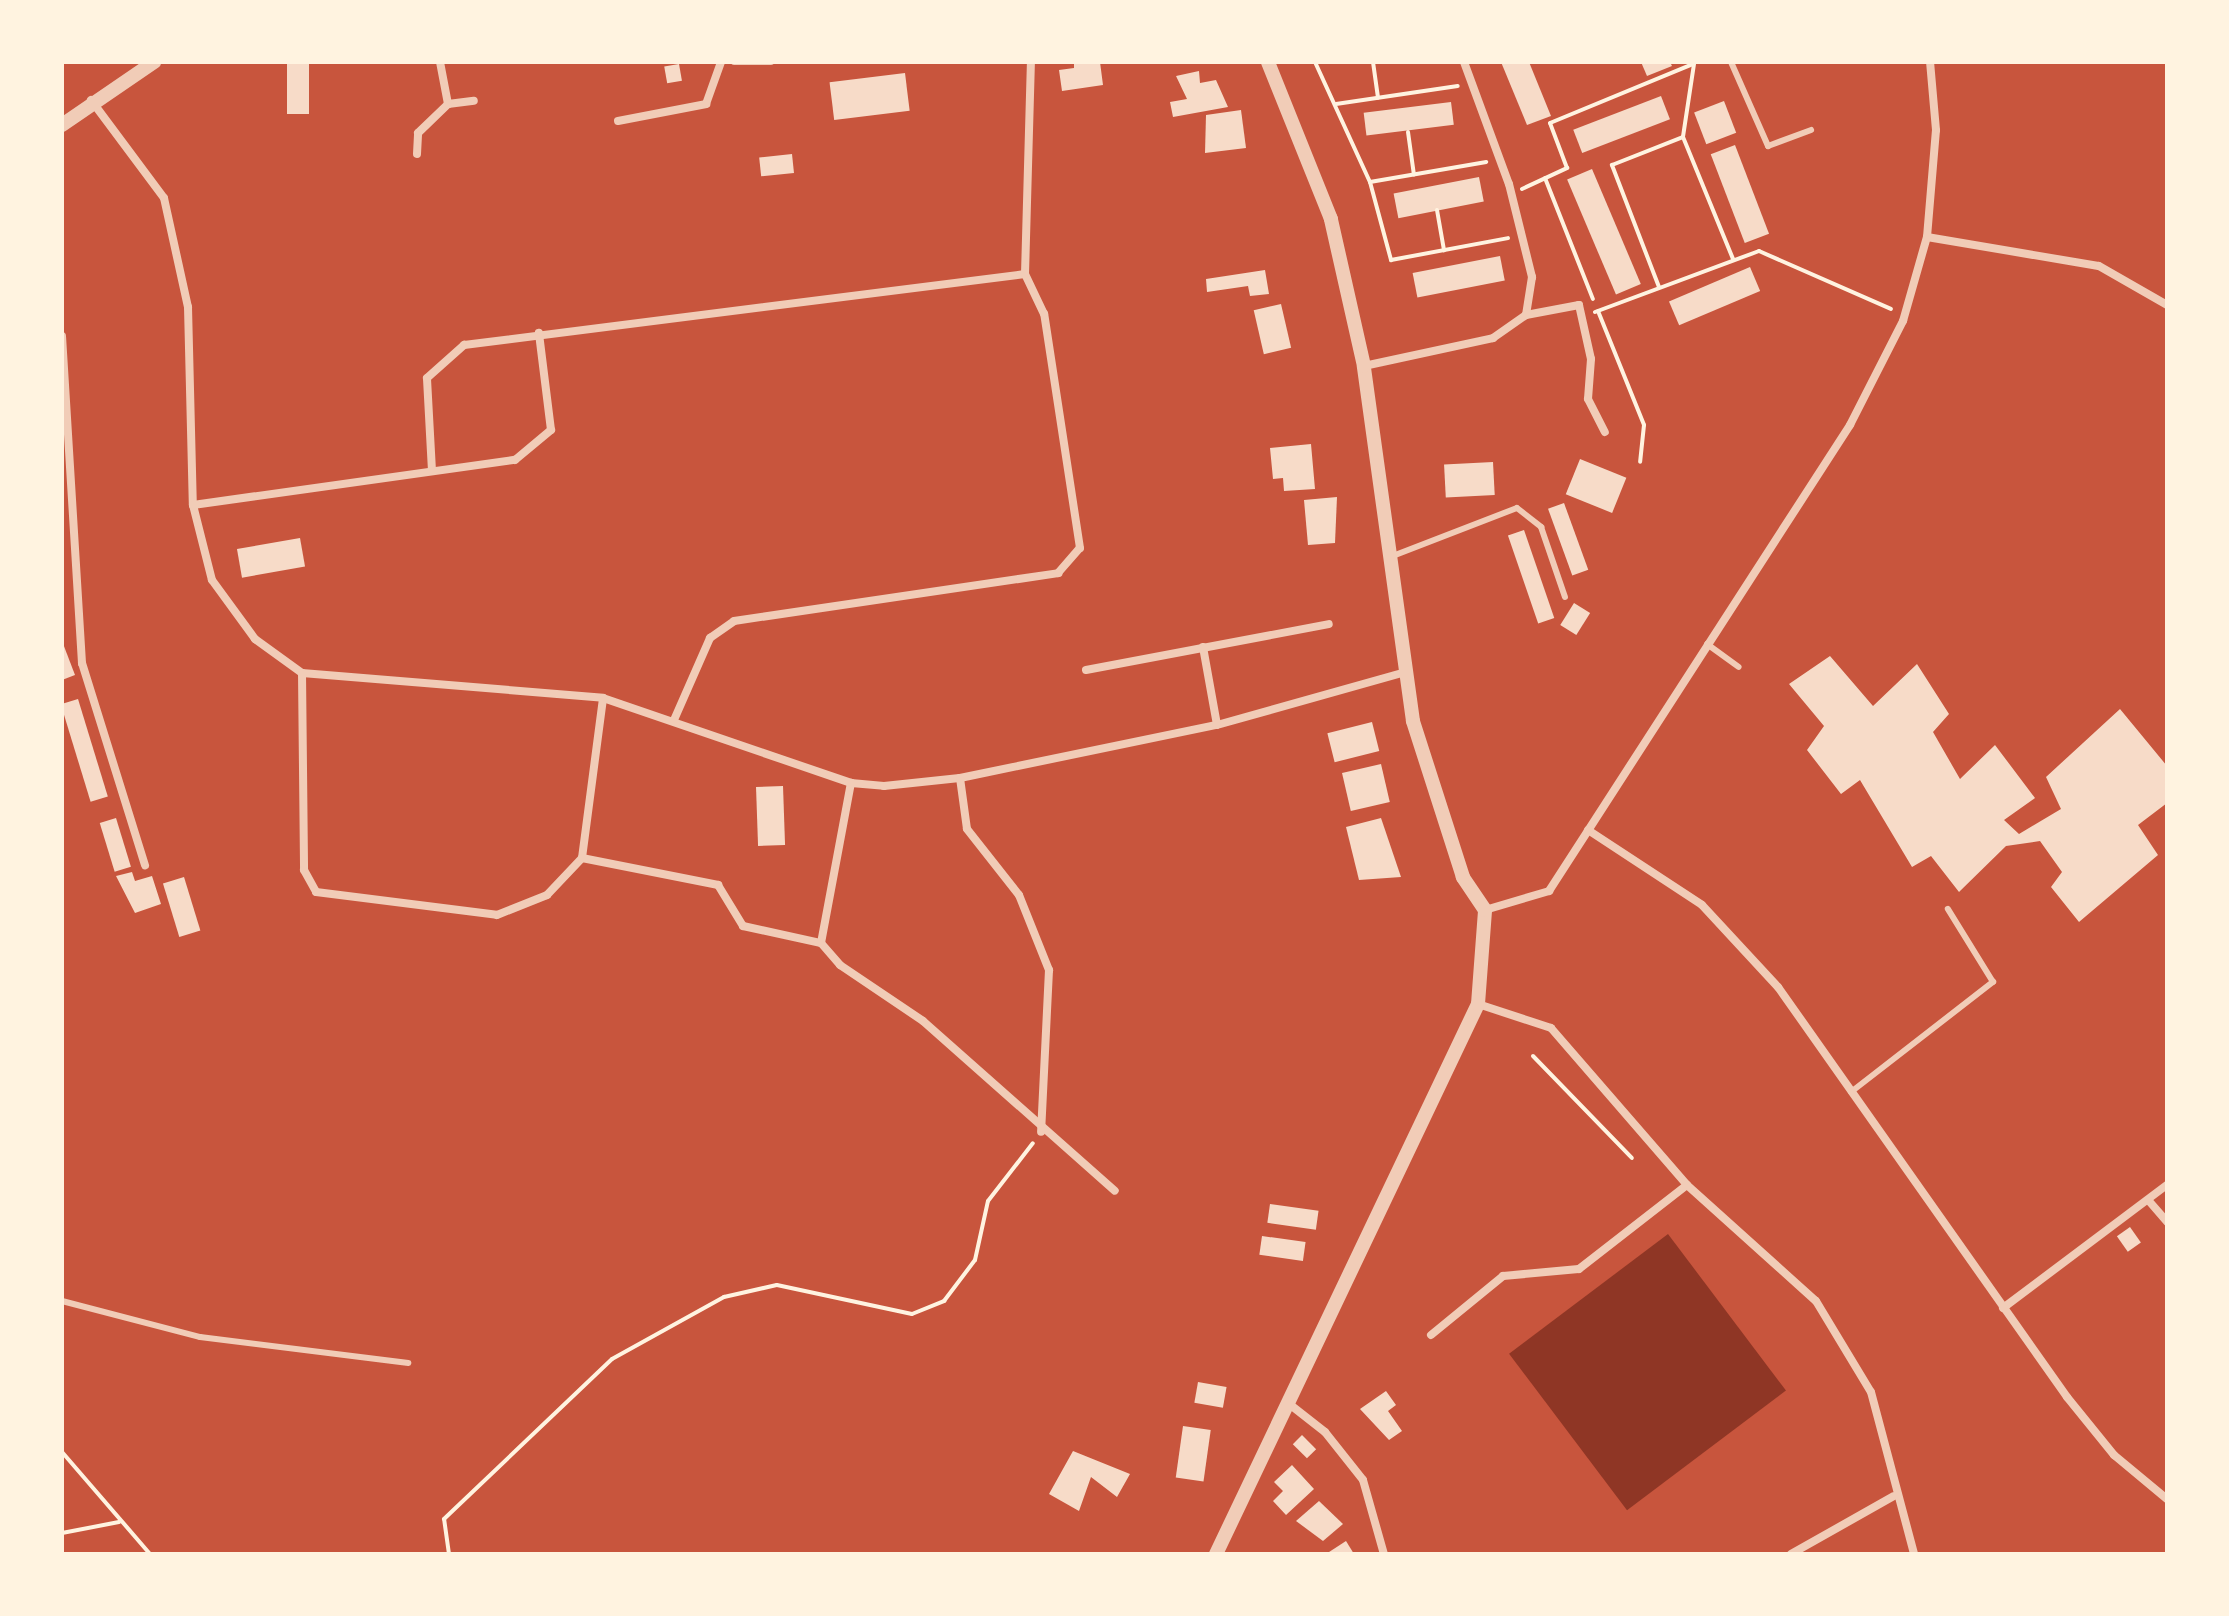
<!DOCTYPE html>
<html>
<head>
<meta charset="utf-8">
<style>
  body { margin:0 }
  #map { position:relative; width:2229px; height:1616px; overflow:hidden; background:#c8553d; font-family:Karla,sans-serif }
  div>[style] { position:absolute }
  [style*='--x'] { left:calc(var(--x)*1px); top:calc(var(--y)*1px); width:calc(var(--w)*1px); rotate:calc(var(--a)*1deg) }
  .water>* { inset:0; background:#8f3625; transform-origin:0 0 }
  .building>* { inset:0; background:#f7dbc8; transform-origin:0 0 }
  .path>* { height:4px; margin:-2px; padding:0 2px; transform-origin:2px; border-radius:2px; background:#fff3e0 }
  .service>* { height:6px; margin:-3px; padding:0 3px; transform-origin:3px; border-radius:3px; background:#f1ccb7 }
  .minor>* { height:8px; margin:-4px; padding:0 4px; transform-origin:4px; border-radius:4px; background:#f1ccb7 }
  .tertiary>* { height:14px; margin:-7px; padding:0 7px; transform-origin:7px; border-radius:7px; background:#f1ccb7 }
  span { translate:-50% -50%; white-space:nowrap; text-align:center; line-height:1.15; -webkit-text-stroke:7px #fff3e0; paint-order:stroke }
  .frame { position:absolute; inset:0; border:64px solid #fff3e0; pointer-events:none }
</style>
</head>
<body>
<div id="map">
  <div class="water">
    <div style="left:1668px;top:1234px;width:196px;height:199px;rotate:53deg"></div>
  </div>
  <div class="building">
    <div style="left:287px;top:62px;width:22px;height:52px"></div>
    <div style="clip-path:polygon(1074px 62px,1100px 62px,1103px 85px,1062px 91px,1059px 70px,1074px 68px)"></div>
    <div style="clip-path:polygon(1501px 62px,1529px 62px,1551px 116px,1527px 125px)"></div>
    <div style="clip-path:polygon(1641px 62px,1670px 62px,1672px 66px,1647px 76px)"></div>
    <div style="left:679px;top:64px;width:17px;height:15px;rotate:80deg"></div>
    <div style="clip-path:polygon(1199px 71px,1200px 83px,1216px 80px,1228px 107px,1173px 117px,1170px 102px,1187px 99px,1176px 76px)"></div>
    <div style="left:905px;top:73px;width:38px;height:76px;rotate:83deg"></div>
    <div style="left:1661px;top:96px;width:25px;height:94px;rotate:69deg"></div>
    <div style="left:1724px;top:101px;width:34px;height:32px;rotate:69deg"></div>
    <div style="left:1451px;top:102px;width:23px;height:88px;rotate:83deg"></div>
    <div style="clip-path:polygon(1241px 110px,1246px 148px,1205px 153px,1206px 115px)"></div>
    <div style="left:1735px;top:145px;width:95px;height:26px;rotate:69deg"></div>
    <div style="left:792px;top:154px;width:19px;height:33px;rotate:84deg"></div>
    <div style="left:1592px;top:169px;width:125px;height:27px;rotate:67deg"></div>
    <div style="left:1479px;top:177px;width:25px;height:87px;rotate:79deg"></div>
    <div style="left:1500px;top:256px;width:25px;height:89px;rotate:79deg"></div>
    <div style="left:1750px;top:267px;width:26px;height:88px;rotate:67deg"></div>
    <div style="clip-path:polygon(1265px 270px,1269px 294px,1250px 296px,1248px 286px,1207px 292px,1206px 279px)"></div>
    <div style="left:1281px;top:304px;width:45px;height:28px;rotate:77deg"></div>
    <div style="clip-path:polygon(1311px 444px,1315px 489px,1284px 491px,1283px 478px,1273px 479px,1270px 448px)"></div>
    <div style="left:1580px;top:459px;width:50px;height:38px;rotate:22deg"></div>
    <div style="left:1493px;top:462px;width:33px;height:49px;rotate:87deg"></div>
    <div style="clip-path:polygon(1337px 497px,1335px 543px,1308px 545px,1304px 500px)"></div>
    <div style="left:1564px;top:503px;width:71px;height:17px;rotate:70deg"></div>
    <div style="left:1524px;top:530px;width:93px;height:17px;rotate:71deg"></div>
    <div style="left:300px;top:538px;width:29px;height:64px;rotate:80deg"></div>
    <div style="left:1574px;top:603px;width:19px;height:26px;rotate:32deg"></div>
    <div style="clip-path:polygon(62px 641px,75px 675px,62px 680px)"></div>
    <div style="clip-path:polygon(1830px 656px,1873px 706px,1917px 664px,1949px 714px,1933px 732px,1960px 779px,1995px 745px,2035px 798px,2004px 820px,2019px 834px,2061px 809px,2046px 777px,2120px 709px,2167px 766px,2167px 803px,2138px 825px,2158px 855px,2079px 922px,2051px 887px,2062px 872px,2040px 841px,2006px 846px,1959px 892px,1931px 856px,1912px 867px,1860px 780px,1841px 794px,1807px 750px,1824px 726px,1789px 684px)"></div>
    <div style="left:78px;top:699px;width:102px;height:18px;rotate:73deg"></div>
    <div style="left:1372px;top:722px;width:30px;height:46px;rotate:76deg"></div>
    <div style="left:1381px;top:764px;width:39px;height:40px;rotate:77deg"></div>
    <div style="left:783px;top:786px;width:59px;height:27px;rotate:88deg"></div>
    <div style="left:116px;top:818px;width:51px;height:17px;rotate:73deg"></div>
    <div style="clip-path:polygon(1381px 818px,1401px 877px,1359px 880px,1346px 827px)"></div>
    <div style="clip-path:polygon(132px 872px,135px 881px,152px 876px,161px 904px,135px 913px,116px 876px)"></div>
    <div style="left:184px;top:877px;width:56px;height:22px;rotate:73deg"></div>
    <div style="left:1270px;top:1204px;width:49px;height:19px;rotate:8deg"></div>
    <div style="left:2130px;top:1227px;width:19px;height:16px;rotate:55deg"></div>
    <div style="left:1262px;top:1236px;width:44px;height:19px;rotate:8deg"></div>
    <div style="left:1198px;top:1382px;width:29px;height:21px;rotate:10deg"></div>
    <div style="clip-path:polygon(1386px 1391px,1396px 1405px,1388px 1411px,1402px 1431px,1389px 1440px,1360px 1409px)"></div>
    <div style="left:1183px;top:1426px;width:28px;height:52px;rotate:8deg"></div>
    <div style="left:1302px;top:1435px;width:20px;height:13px;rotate:45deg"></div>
    <div style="clip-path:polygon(1073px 1451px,1130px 1474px,1117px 1497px,1091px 1477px,1079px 1511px,1049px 1494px)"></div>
    <div style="clip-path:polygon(1292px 1465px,1314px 1489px,1286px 1515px,1273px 1501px,1283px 1491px,1274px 1482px)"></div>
    <div style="clip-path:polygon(1319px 1501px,1343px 1524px,1323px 1541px,1296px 1521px)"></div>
    <div style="clip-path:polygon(1346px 1541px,1354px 1554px,1326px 1554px)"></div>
  </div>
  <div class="path">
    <div style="--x:1315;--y:62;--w:132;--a:65.4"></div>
    <div style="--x:1370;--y:182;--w:81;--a:74.9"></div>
    <div style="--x:1391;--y:260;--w:119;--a:-10.6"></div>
    <div style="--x:1373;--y:62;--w:36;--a:82"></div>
    <div style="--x:1694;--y:64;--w:74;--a:98.6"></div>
    <div style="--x:1683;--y:137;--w:132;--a:67.7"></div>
    <div style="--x:1336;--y:104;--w:123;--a:-8.4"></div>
    <div style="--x:1408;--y:132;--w:43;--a:82.1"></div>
    <div style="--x:1545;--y:178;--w:130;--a:68.4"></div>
    <div style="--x:1370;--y:182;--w:118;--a:-9.8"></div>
    <div style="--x:1522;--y:189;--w:50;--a:-25"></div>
    <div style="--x:1567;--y:168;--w:48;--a:-110.7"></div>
    <div style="--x:1550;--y:123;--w:155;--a:-22.4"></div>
    <div style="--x:1437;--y:210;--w:41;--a:80.1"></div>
    <div style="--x:1659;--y:287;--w:131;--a:-111.1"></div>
    <div style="--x:1612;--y:165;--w:76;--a:-21.5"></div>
    <div style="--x:1598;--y:311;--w:123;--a:68"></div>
    <div style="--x:1644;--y:425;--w:37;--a:96"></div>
    <div style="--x:1595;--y:312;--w:175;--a:-20.4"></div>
    <div style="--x:1759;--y:251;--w:144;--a:23.7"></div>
    <div style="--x:1533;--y:1056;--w:142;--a:45.9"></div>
    <div style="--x:62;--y:1452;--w:135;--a:49.2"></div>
    <div style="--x:62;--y:1533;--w:58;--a:-10.9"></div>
    <div style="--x:449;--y:1554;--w:35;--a:-98"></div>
    <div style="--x:444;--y:1519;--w:232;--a:-43.6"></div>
    <div style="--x:612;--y:1359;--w:128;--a:-29"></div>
    <div style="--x:724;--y:1297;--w:54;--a:-12.8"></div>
    <div style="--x:777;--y:1285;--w:138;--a:12.1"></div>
    <div style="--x:912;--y:1314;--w:35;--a:-22"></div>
    <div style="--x:944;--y:1301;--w:51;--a:-52.9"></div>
    <div style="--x:975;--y:1260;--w:60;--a:-77.6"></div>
    <div style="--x:988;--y:1201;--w:73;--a:-52.2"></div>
  </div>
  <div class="service">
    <div style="--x:734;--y:62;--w:37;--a:0"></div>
    <div style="--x:1731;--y:62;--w:92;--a:66.2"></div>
    <div style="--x:1768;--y:146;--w:46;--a:-20.4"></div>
    <div style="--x:1390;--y:557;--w:136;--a:-21.1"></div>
    <div style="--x:1517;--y:508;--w:31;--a:38"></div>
    <div style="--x:1541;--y:527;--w:74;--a:71.1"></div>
    <div style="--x:1707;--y:644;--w:39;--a:36"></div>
    <div style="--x:1851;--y:1092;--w:180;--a:-37.8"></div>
    <div style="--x:1993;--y:982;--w:86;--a:-121.7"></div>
    <div style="--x:62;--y:1301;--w:143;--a:14.6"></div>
    <div style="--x:200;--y:1337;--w:210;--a:7.1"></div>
  </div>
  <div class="minor">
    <div style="--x:440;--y:62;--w:43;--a:79.2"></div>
    <div style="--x:1464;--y:62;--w:130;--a:69.8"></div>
    <div style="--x:1509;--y:184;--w:96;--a:76.1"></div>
    <div style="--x:1532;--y:277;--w:38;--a:99"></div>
    <div style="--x:91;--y:100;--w:122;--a:53.3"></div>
    <div style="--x:164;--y:198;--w:112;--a:77.6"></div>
    <div style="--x:188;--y:307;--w:198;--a:88.6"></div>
    <div style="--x:193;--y:505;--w:77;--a:75.8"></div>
    <div style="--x:212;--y:580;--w:73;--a:53.9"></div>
    <div style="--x:255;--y:639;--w:58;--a:35.9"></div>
    <div style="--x:302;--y:673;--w:302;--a:4.7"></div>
    <div style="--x:603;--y:698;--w:262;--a:18.9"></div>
    <div style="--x:851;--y:783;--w:33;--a:5"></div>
    <div style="--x:884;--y:786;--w:76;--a:-6"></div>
    <div style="--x:960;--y:778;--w:262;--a:-11.7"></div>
    <div style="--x:1217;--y:725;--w:195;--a:-15.7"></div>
    <div style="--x:618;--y:121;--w:90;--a:-10.9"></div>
    <div style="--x:706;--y:104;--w:45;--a:-70.3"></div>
    <div style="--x:417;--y:154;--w:21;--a:-87"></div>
    <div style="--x:418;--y:133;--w:42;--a:-44"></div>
    <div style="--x:448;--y:104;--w:26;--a:-7"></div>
    <div style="--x:1927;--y:237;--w:174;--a:9.6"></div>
    <div style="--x:2099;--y:266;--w:78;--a:29.8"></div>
    <div style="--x:62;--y:336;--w:328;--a:86.5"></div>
    <div style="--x:82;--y:663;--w:212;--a:72.7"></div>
    <div style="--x:1364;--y:366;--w:132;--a:-12.2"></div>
    <div style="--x:1493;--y:338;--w:40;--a:-34.9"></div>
    <div style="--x:1526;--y:315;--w:54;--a:-10.7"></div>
    <div style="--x:1579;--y:305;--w:55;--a:77.5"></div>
    <div style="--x:1591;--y:359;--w:40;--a:94.3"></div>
    <div style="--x:1588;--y:399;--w:37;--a:63"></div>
    <div style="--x:432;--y:471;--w:93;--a:-93.1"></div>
    <div style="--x:427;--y:378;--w:50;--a:-41.7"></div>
    <div style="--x:464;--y:345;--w:565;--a:-7.21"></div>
    <div style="--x:193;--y:505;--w:325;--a:-8"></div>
    <div style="--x:515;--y:460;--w:47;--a:-39.8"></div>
    <div style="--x:551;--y:430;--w:98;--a:-97.1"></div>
    <div style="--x:1203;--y:647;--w:79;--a:79.8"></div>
    <div style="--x:1086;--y:670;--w:247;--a:-10.7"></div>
    <div style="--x:302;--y:673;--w:197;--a:89.4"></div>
    <div style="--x:304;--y:870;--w:25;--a:61"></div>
    <div style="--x:316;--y:892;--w:182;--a:7.2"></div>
    <div style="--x:497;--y:915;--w:54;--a:-21.8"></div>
    <div style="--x:547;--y:895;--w:51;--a:-46.6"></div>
    <div style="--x:582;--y:858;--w:161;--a:-82.5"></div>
    <div style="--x:674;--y:720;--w:90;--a:-66.3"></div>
    <div style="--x:710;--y:638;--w:29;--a:-35"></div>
    <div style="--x:734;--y:621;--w:328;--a:-8.4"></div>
    <div style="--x:1058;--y:573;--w:33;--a:-49"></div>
    <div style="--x:1080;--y:548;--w:237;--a:-98.7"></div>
    <div style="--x:1044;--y:314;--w:44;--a:-115.4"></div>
    <div style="--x:1025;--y:274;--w:212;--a:-88.4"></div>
    <div style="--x:960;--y:778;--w:51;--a:82.2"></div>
    <div style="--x:967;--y:829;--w:84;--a:51.8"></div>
    <div style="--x:1019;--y:895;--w:81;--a:68.2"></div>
    <div style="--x:1049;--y:970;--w:162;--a:92.8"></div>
    <div style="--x:1588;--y:830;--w:136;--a:33.3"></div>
    <div style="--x:1702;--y:905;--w:112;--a:47.2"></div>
    <div style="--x:1778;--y:987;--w:502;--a:54.82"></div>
    <div style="--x:2067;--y:1397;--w:75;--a:51"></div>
    <div style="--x:2114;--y:1455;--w:69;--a:39.7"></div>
    <div style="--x:582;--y:858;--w:139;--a:11.2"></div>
    <div style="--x:718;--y:885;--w:48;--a:58.6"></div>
    <div style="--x:743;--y:926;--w:80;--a:12.3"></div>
    <div style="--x:821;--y:943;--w:29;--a:49"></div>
    <div style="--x:840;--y:965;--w:100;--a:34"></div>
    <div style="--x:923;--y:1021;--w:256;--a:41.5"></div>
    <div style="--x:1485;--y:910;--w:67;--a:-16.5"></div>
    <div style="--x:1549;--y:891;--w:555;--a:-57.14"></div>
    <div style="--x:1850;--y:425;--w:117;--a:-63"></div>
    <div style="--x:1903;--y:321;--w:87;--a:-74.1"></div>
    <div style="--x:1927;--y:237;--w:107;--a:-85.2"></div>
    <div style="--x:1936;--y:130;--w:68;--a:-95"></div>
    <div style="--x:821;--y:943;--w:163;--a:-79.4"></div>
    <div style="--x:1478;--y:1004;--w:77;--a:18.2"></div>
    <div style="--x:1551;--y:1028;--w:208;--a:49.1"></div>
    <div style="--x:1687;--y:1185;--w:173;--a:42"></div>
    <div style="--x:1816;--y:1301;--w:106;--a:58.9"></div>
    <div style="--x:1871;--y:1392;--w:168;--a:75.1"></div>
    <div style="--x:2149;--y:1201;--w:28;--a:49"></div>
    <div style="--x:2003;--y:1308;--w:205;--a:-36.9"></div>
    <div style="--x:1431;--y:1335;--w:93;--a:-39.3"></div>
    <div style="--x:1503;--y:1276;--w:76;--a:-5.3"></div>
    <div style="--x:1579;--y:1269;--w:137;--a:-37.9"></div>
    <div style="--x:1288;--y:1403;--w:47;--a:38.1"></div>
    <div style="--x:1325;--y:1432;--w:61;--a:51.6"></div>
    <div style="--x:1363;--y:1480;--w:77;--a:74.2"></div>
    <div style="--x:1791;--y:1554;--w:118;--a:-29.4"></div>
  </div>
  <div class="tertiary">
    <div style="--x:62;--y:125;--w:112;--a:-34.4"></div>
    <div style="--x:1216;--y:1554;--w:609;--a:-64.53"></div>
    <div style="--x:1478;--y:1004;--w:94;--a:-85.7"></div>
    <div style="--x:1485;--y:910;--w:40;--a:-124"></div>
    <div style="--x:1463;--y:877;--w:164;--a:-107.8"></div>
    <div style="--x:1413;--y:721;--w:358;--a:-97.9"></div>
    <div style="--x:1364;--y:366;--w:151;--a:-102.7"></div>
    <div style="--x:1331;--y:219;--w:169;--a:-111.9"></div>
  </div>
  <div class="frame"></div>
</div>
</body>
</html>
